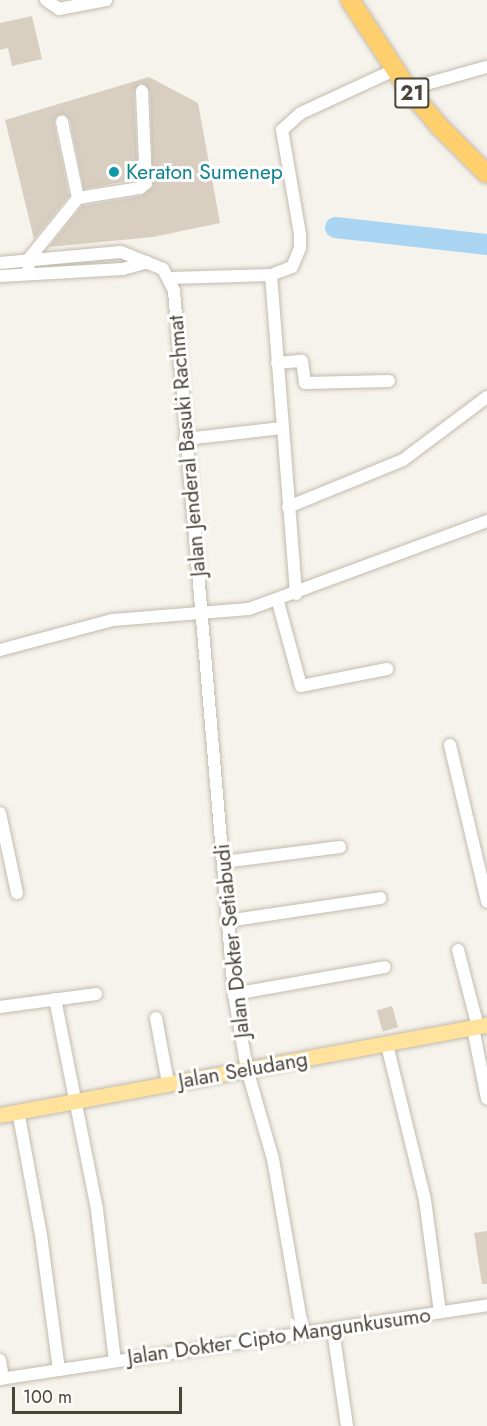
<!DOCTYPE html>
<html>
<head>
<meta charset="utf-8">
<style>
  body { margin:0 }
  #map { position:relative; width:487px; height:1426px; overflow:hidden; background:#f6f3ec; font-family:Jost,sans-serif }
  div>[style] { position:absolute }
  [style*='--x'] { left:calc(var(--x)*1px); top:calc(var(--y)*1px); width:calc(var(--w)*1px); rotate:calc(var(--a)*1deg) }
  .river>* { height:21px; margin:-10.5px; padding:0 10.5px; transform-origin:10.5px; border-radius:10.5px; background:#a9d4f2 }
  .building>* { inset:0; background:#d8cfc1; transform-origin:0 0 }
  .roads { filter:drop-shadow(0 0 2px #c2bbae) drop-shadow(0 0 2px #c2bbae) }
  .minor>* { height:12px; margin:-6px; padding:0 6px; transform-origin:6px; border-radius:6px; background:#fff }
  .major>* { height:15px; margin:-7.5px; padding:0 7.5px; transform-origin:7.5px; border-radius:7.5px; background:#ffe39c }
  .highway>* { height:18px; margin:-9px; padding:0 9px; transform-origin:9px; border-radius:9px; background:#ffcf6e }
  .dots>* { width:16px; height:16px; translate:-50% -50%; box-sizing:border-box; border:3px solid #fff; border-radius:50% }
  span { translate:-50% -50%; white-space:nowrap; text-align:center; line-height:1.15; -webkit-text-stroke:6px #fff; paint-order:stroke }
  .shield-label span { padding:2px 4px; background:#fff; border:2px solid; border-radius:4px; -webkit-text-stroke-width:0 }
  .shield-label { font-size:20px; color:#4b4439; font-weight:700 }
  .culture-label { font-size:21px; color:#0d838f }
  .left { translate:0 -50%; text-align:left }
  .street-label { font-size:21px; color:#4b4439 }
  .scale { position:absolute; left:12px; top:1387px; width:170px; height:27px; box-sizing:border-box; border:3px solid #4b4439; border-top:0; padding-left:8px; font-size:18px; line-height:21px; white-space:nowrap; color:#4b4439; -webkit-text-stroke:4px #fff; paint-order:stroke }
</style>
</head>
<body>
<div id="map">
  <div class="river">
    <div style="--x:335;--y:227;--w:153;--a:6.4"></div>
  </div>
  <div class="building">
    <div style="clip-path:polygon(32px 16px,42px 59px,12px 66px,8px 48px,0 50px,0 23px)"></div>
    <div style="clip-path:polygon(149px 77px,198px 103px,220px 223px,153px 237px,49px 247px,82px 206px,141px 196px,153px 187px,150px 91px,141px 83px,134px 91px,138px 179px,84px 189px,70px 120px,64px 114px,57px 116px,54px 124px,69px 196px,34px 239px,5px 120px)"></div>
    <div style="left:392px;top:1006px;width:22px;height:16px;rotate:74deg"></div>
    <div style="clip-path:polygon(487px 1231px,487px 1284px,482px 1284px,474px 1233px)"></div>
  </div>
  <div class="roads">
    <div class="minor">
      <div style="--x:46;--y:0;--w:16;--a:35"></div>
      <div style="--x:59;--y:9;--w:48;--a:-10.8"></div>
      <div style="--x:408;--y:89;--w:82;--a:-15.6"></div>
      <div style="--x:78;--y:198;--w:63;--a:-9.2"></div>
      <div style="--x:140;--y:188;--w:8;--a:-40"></div>
      <div style="--x:146;--y:183;--w:92;--a:-92.5"></div>
      <div style="--x:0;--y:263;--w:121;--a:-5.2"></div>
      <div style="--x:121;--y:252;--w:45;--a:22"></div>
      <div style="--x:163;--y:269;--w:25;--a:63"></div>
      <div style="--x:174;--y:291;--w:706;--a:85.12"></div>
      <div style="--x:234;--y:994;--w:76;--a:80.2"></div>
      <div style="--x:247;--y:1069;--w:94;--a:73.9"></div>
      <div style="--x:273;--y:1159;--w:177;--a:80.2"></div>
      <div style="--x:29;--y:274;--w:14;--a:-94"></div>
      <div style="--x:28;--y:260;--w:80;--a:-51.1"></div>
      <div style="--x:78;--y:198;--w:78;--a:-101.9"></div>
      <div style="--x:271;--y:275;--w:320;--a:85.5"></div>
      <div style="--x:0;--y:276;--w:123;--a:-3.3"></div>
      <div style="--x:123;--y:269;--w:25;--a:-16"></div>
      <div style="--x:170;--y:278;--w:101;--a:-1.7"></div>
      <div style="--x:271;--y:275;--w:22;--a:-21"></div>
      <div style="--x:292;--y:267;--w:21;--a:-67"></div>
      <div style="--x:300;--y:248;--w:14;--a:-90"></div>
      <div style="--x:300;--y:234;--w:106;--a:-99.8"></div>
      <div style="--x:282;--y:130;--w:25;--a:-42"></div>
      <div style="--x:301;--y:113;--w:102;--a:-24.8"></div>
      <div style="--x:277;--y:363;--w:25;--a:-5"></div>
      <div style="--x:302;--y:361;--w:22;--a:82"></div>
      <div style="--x:305;--y:383;--w:84;--a:-1.4"></div>
      <div style="--x:185;--y:439;--w:98;--a:-6.5"></div>
      <div style="--x:288;--y:507;--w:124;--a:-22.2"></div>
      <div style="--x:403;--y:460;--w:105;--a:-36.9"></div>
      <div style="--x:278;--y:602;--w:87;--a:74.7"></div>
      <div style="--x:301;--y:686;--w:88;--a:-11.2"></div>
      <div style="--x:0;--y:650;--w:117;--a:-14.9"></div>
      <div style="--x:113;--y:620;--w:136;--a:-4.6"></div>
      <div style="--x:249;--y:609;--w:254;--a:-20.3"></div>
      <div style="--x:450;--y:745;--w:161;--a:76.7"></div>
      <div style="--x:0;--y:813;--w:82;--a:78"></div>
      <div style="--x:223;--y:862;--w:118;--a:-7.3"></div>
      <div style="--x:227;--y:921;--w:155;--a:-8.5"></div>
      <div style="--x:458;--y:950;--w:80;--a:75.4"></div>
      <div style="--x:234;--y:994;--w:153;--a:-10.1"></div>
      <div style="--x:55;--y:999;--w:215;--a:78.7"></div>
      <div style="--x:97;--y:1210;--w:152;--a:83.2"></div>
      <div style="--x:0;--y:1007;--w:97;--a:-7.7"></div>
      <div style="--x:156;--y:1018;--w:66;--a:79.5"></div>
      <div style="--x:473;--y:1028;--w:72;--a:78.8"></div>
      <div style="--x:387;--y:1045;--w:160;--a:76.2"></div>
      <div style="--x:425;--y:1200;--w:113;--a:82.4"></div>
      <div style="--x:18;--y:1111;--w:126;--a:79.5"></div>
      <div style="--x:41;--y:1235;--w:136;--a:82.4"></div>
      <div style="--x:333;--y:1330;--w:97;--a:81.7"></div>
      <div style="--x:0;--y:1360;--w:19;--a:81"></div>
      <div style="--x:0;--y:1379;--w:493;--a:-8.6"></div>
    </div>
    <div class="major">
      <div style="--x:0;--y:1115;--w:495;--a:-10.5"></div>
    </div>
    <div class="highway">
      <div style="--x:350;--y:0;--w:106;--a:56.9"></div>
      <div style="--x:408;--y:89;--w:50;--a:49.9"></div>
      <div style="--x:440;--y:127;--w:66;--a:45"></div>
    </div>
  </div>
  <div class="dots">
    <div style="left:114px;top:172px;background:#0f9aa8"></div>
  </div>
  <div class="shield-label">
    <span style="left:412px;top:93px">21</span>
  </div>
  <div class="culture-label">
    <span class="left" style="left:126px;top:172px">Keraton Sumenep</span>
  </div>
  <div class="street-label">
    <span style="left:187px;top:446px;rotate:-95deg">Jalan Jenderal Basuki Rachmat</span>
    <span style="left:232px;top:941px;rotate:-96deg">Jalan Dokter Setiabudi</span>
    <span style="left:243px;top:1070px;rotate:-10deg">Jalan Seludang</span>
    <span style="left:279px;top:1336px;rotate:-8deg">Jalan Dokter Cipto Mangunkusumo</span>
  </div>
  <div class="scale">100 m</div>
</div>
</body>
</html>
